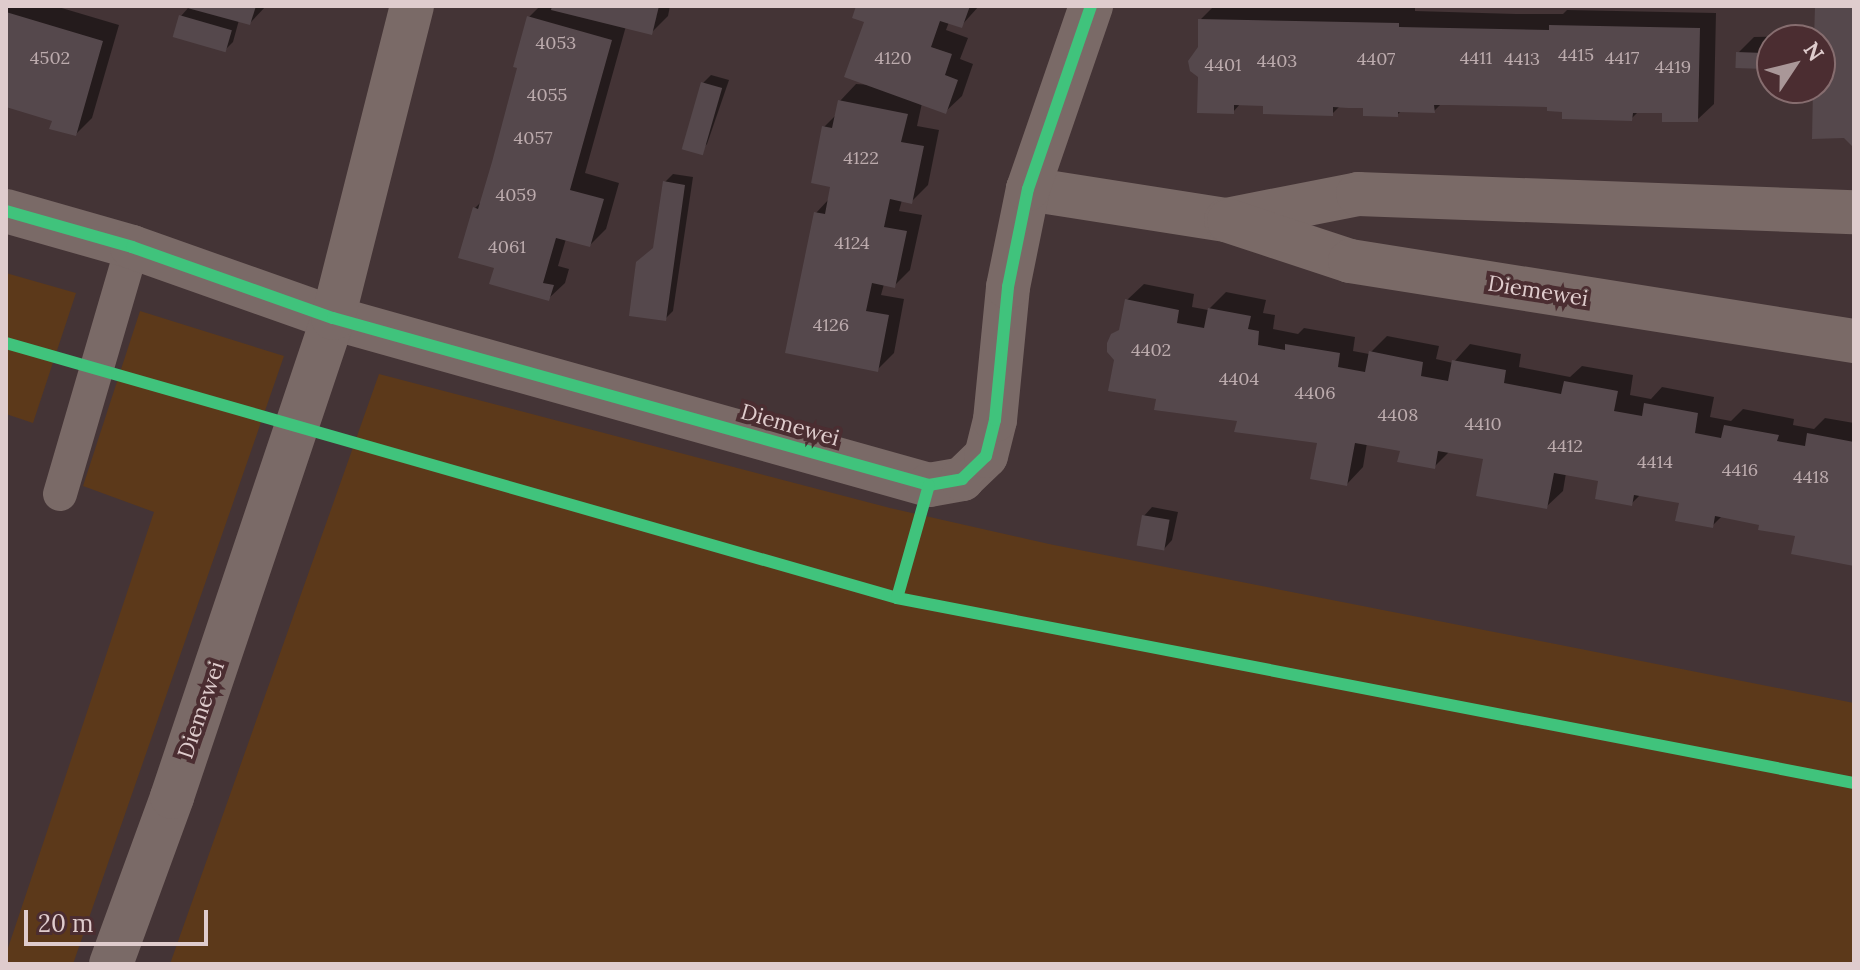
<!DOCTYPE html>
<html>
<head>
<meta charset="utf-8">
<style>
  body { margin:0 }
  #map { position:relative; width:1860px; height:970px; overflow:hidden; background:#443436; font-family:Lora,serif }
  div>[style] { position:absolute }
  [style*='--x'] { left:calc(var(--x)*1px); top:calc(var(--y)*1px); width:calc(var(--w)*1px); rotate:calc(var(--a)*1deg) }
  .green>* { inset:0; background:#5c391a }
  .shadow>* { inset:0; background:#0007 }
  .building>* { inset:0; background:#55484c; transform-origin:0 0 }
  .service>* { height:34px; margin:-17px; padding:0 17px; transform-origin:17px; border-radius:17px; background:#7a6a67 }
  .minor>* { height:44px; margin:-22px; padding:0 22px; transform-origin:22px; border-radius:22px; background:#7a6a67 }
  .cycleway>* { height:12px; margin:-6px; padding:0 6px; transform-origin:6px; border-radius:6px; background:#40c37c }
  span { translate:-50% -50%; white-space:nowrap; text-align:center; line-height:1.15; -webkit-text-stroke:8px #4b2d31; paint-order:stroke }
  .number-label { font-size:18px; color:#bcabad }
  .number-label span { -webkit-text-stroke-width:0 }
  .street-label { font-size:22px; color:#dfcccd }
  .frame { position:absolute; inset:0; border:8px solid #dfcccd; pointer-events:none }
  .north { position:absolute; left:1756px; top:24px; width:80px; height:80px; box-sizing:border-box; background:#4b2d31; border:2px solid #866d6f; border-radius:50%; rotate:55deg; font-size:22px; font-weight:700; line-height:32px; text-align:center; color:#dfcccd }
  .north::after { content:''; display:block; margin:auto; width:28px; height:36px; background:#a99798; clip-path:polygon(50% 0,100% 100%,50% 72%,0 100%) }
  .scale { position:absolute; left:24px; top:910px; width:184px; height:36px; box-sizing:border-box; border:4px solid #dfcccd; border-top:0; padding-left:10px; font-size:24px; line-height:28px; white-space:nowrap; color:#dfcccd; -webkit-text-stroke:6px #4b2d31; paint-order:stroke }
</style>
</head>
<body>
<div id="map">
  <div class="green">
    <div style="clip-path:polygon(6px 273px,76px 293px,33px 423px,6px 414px)"></div>
    <div style="clip-path:polygon(140px 311px,284px 356px,73px 964px,6px 964px,6px 954px,154px 512px,83px 486px)"></div>
    <div style="clip-path:polygon(379px 374px,890px 508px,1049px 544px,1854px 703px,1854px 964px,170px 964px)"></div>
  </div>
  <div class="shadow">
    <div style="clip-path:polygon(6px 6px,55px 6px,119px 25px,92px 118px,76px 134px,54px 120px,6px 106px)"></div>
    <div style="clip-path:polygon(184px 6px,266px 6px,250px 23px,239px 20px,233px 42px,225px 50px,181px 16px,189px 7px)"></div>
    <div style="clip-path:polygon(540px 6px,670px 6px,668px 16px,651px 33px,626px 26px,585px 173px,619px 183px,606px 229px,590px 245px,566px 239px,558px 266px,569px 269px,565px 283px,548px 299px,497px 267px,475px 208px,482px 201px,520px 67px,529px 17px)"></div>
    <div style="clip-path:polygon(858px 6px,979px 6px,961px 26px,949px 22px,946px 30px,968px 38px,960px 59px,973px 64px,962px 96px,945px 112px,922px 103px,917px 126px,939px 130px,928px 185px,911px 202px,902px 200px,899px 211px,922px 215px,910px 270px,894px 286px,884px 284px,881px 295px,904px 299px,894px 353px,877px 370px,816px 213px,829px 199px,832px 185px,824px 127px,837px 114px,840px 101px,856px 84px,873px 85px,866px 21px)"></div>
    <div style="clip-path:polygon(1214px 6px,1415px 7px,1415px 11px,1516px 14px,1563px 14px,1567px 10px,1716px 13px,1714px 104px,1697px 120px,1664px 111px,1639px 111px,1631px 119px,1549px 105px,1441px 104px,1434px 111px,1402px 110px,1397px 115px,1364px 106px,1340px 106px,1332px 114px,1241px 103px,1233px 112px,1200px 47px,1200px 20px)"></div>
    <div style="clip-path:polygon(1817px 6px,1854px 6px,1854px 145px,1815px 88px,1820px 88px,1820px 40px,1772px 40px,1772px 66px,1738px 53px,1754px 37px,1816px 36px)"></div>
    <div style="clip-path:polygon(711px 75px,729px 80px,707px 144px,699px 152px,703px 83px)"></div>
    <div style="clip-path:polygon(673px 174px,693px 177px,673px 311px,665px 319px,656px 247px,665px 182px)"></div>
    <div style="clip-path:polygon(1144px 284px,1194px 294px,1192px 307px,1208px 310px,1226px 292px,1266px 300px,1263px 313px,1275px 315px,1273px 329px,1298px 334px,1304px 328px,1355px 337px,1353px 351px,1369px 354px,1387px 336px,1439px 346px,1436px 359px,1453px 363px,1470px 344px,1521px 354px,1519px 367px,1570px 377px,1582px 366px,1633px 375px,1630px 395px,1651px 399px,1662px 387px,1714px 397px,1710px 417px,1731px 421px,1743px 409px,1794px 419px,1793px 425px,1814px 429px,1825px 418px,1854px 423px,1854px 564px,1797px 535px,1762px 523px,1722px 516px,1712px 526px,1681px 501px,1641px 494px,1631px 504px,1601px 479px,1566px 473px,1563px 491px,1546px 507px,1485px 458px,1450px 451px,1434px 467px,1402px 450px,1367px 443px,1363px 467px,1347px 484px,1319px 441px,1159px 397px,1122px 329px,1127px 300px)"></div>
    <div style="clip-path:polygon(1152px 507px,1178px 512px,1172px 540px,1164px 549px,1144px 516px)"></div>
  </div>
  <div class="building">
    <div style="clip-path:polygon(180px 6px,256px 6px,250px 25px)"></div>
    <div style="clip-path:polygon(552px 6px,659px 6px,652px 35px,551px 10px)"></div>
    <div style="clip-path:polygon(856px 6px,970px 6px,962px 28px,940px 21px,931px 47px,952px 54px,945px 75px,958px 80px,946px 114px,844px 77px,864px 22px,852px 18px)"></div>
    <div style="clip-path:polygon(1815px 6px,1854px 6px,1854px 148px,1844px 138px,1812px 139px,1813px 88px,1820px 88px,1820px 40px,1814px 40px)"></div>
    <div style="clip-path:polygon(6px 12px,103px 41px,76px 136px,49px 129px,52px 121px,6px 107px)"></div>
    <div style="left:179px;top:15px;width:55px;height:23px;rotate:16deg"></div>
    <div style="clip-path:polygon(527px 16px,612px 40px,570px 190px,604px 199px,590px 247px,556px 238px,543px 283px,554px 285px,549px 301px,489px 284px,494px 268px,458px 258px,473px 207px,478px 209px,492px 162px,517px 68px,513px 67px)"></div>
    <div style="clip-path:polygon(1198px 19px,1399px 23px,1399px 27px,1549px 30px,1549px 25px,1700px 28px,1698px 122px,1662px 122px,1662px 113px,1633px 113px,1632px 121px,1562px 119px,1562px 112px,1547px 111px,1547px 107px,1448px 105px,1434px 105px,1435px 113px,1398px 112px,1398px 117px,1363px 116px,1363px 108px,1348px 108px,1333px 107px,1333px 116px,1263px 114px,1263px 106px,1234px 105px,1234px 114px,1197px 113px,1198px 77px,1190px 71px,1188px 61px,1198px 47px)"></div>
    <div style="left:1736px;top:52px;width:36px;height:16px;rotate:2deg"></div>
    <div style="left:701px;top:82px;width:22px;height:70px;rotate:16deg"></div>
    <div style="clip-path:polygon(838px 100px,908px 114px,901px 142px,924px 146px,912px 204px,890px 199px,884px 227px,907px 231px,895px 288px,872px 283px,866px 311px,889px 315px,878px 372px,785px 353px,814px 212px,825px 214px,830px 187px,811px 183px,822px 126px,832px 128px)"></div>
    <div style="clip-path:polygon(663px 181px,685px 185px,666px 321px,629px 316px,636px 262px,653px 248px)"></div>
    <div style="clip-path:polygon(1125px 299px,1179px 310px,1177px 323px,1204px 328px,1208px 308px,1251px 316px,1248px 329px,1259px 331px,1258px 345px,1285px 350px,1285px 344px,1340px 353px,1338px 367px,1365px 372px,1369px 351px,1423px 362px,1421px 376px,1448px 381px,1452px 360px,1506px 370px,1504px 383px,1561px 394px,1564px 381px,1618px 391px,1614px 411px,1642px 416px,1644px 403px,1698px 413px,1695px 433px,1721px 438px,1724px 425px,1779px 435px,1777px 441px,1805px 446px,1807px 433px,1854px 442px,1854px 566px,1791px 554px,1795px 536px,1758px 530px,1759px 525px,1715px 516px,1713px 528px,1675px 521px,1679px 503px,1634px 495px,1632px 506px,1595px 499px,1598px 481px,1554px 473px,1547px 509px,1476px 496px,1483px 459px,1438px 451px,1435px 469px,1397px 462px,1400px 451px,1355px 443px,1347px 486px,1310px 479px,1317px 443px,1234px 432px,1237px 421px,1154px 410px,1156px 399px,1108px 391px,1114px 360px,1107px 352px,1107px 343px,1111px 334px,1119px 330px)"></div>
    <div style="left:1142px;top:515px;width:28px;height:31px;rotate:10deg"></div>
  </div>
  <div class="service">
    <div style="--x:60;--y:494;--w:257;--a:-73.7"></div>
  </div>
  <div class="minor">
    <div style="--x:1028;--y:189;--w:200;--a:8.9"></div>
    <div style="--x:1226;--y:220;--w:135;--a:-11.1"></div>
    <div style="--x:1358;--y:194;--w:496;--a:2.1"></div>
    <div style="--x:6;--y:211;--w:131;--a:15.9"></div>
    <div style="--x:132;--y:247;--w:213;--a:19.5"></div>
    <div style="--x:333;--y:318;--w:619;--a:15.65"></div>
    <div style="--x:929;--y:485;--w:34;--a:-10"></div>
    <div style="--x:962;--y:479;--w:33;--a:-44"></div>
    <div style="--x:986;--y:456;--w:37;--a:-76"></div>
    <div style="--x:995;--y:420;--w:134;--a:-84.4"></div>
    <div style="--x:1008;--y:287;--w:100;--a:-78.5"></div>
    <div style="--x:1028;--y:189;--w:194;--a:-71"></div>
    <div style="--x:1229;--y:221;--w:127;--a:18.3"></div>
    <div style="--x:1350;--y:261;--w:510;--a:9.02"></div>
    <div style="--x:111;--y:964;--w:178;--a:-69.9"></div>
    <div style="--x:172;--y:797;--w:505;--a:-71.42"></div>
    <div style="--x:333;--y:318;--w:322;--a:-75.8"></div>
  </div>
  <div class="cycleway">
    <div style="--x:6;--y:211;--w:131;--a:15.9"></div>
    <div style="--x:132;--y:247;--w:213;--a:19.5"></div>
    <div style="--x:333;--y:318;--w:619;--a:15.65"></div>
    <div style="--x:929;--y:485;--w:34;--a:-10"></div>
    <div style="--x:962;--y:479;--w:33;--a:-44"></div>
    <div style="--x:986;--y:456;--w:37;--a:-76"></div>
    <div style="--x:995;--y:420;--w:134;--a:-84.4"></div>
    <div style="--x:1008;--y:287;--w:100;--a:-78.5"></div>
    <div style="--x:1028;--y:189;--w:194;--a:-71"></div>
    <div style="--x:6;--y:343;--w:927;--a:15.97"></div>
    <div style="--x:897;--y:598;--w:975;--a:10.94"></div>
    <div style="--x:897;--y:598;--w:117;--a:-74.2"></div>
  </div>
  <div class="number-label">
    <span style="left:556px;top:43px">4053</span>
    <span style="left:1576px;top:55px">4415</span>
    <span style="left:50px;top:58px">4502</span>
    <span style="left:893px;top:58px">4120</span>
    <span style="left:1476px;top:58px">4411</span>
    <span style="left:1622px;top:58px">4417</span>
    <span style="left:1376px;top:59px">4407</span>
    <span style="left:1522px;top:59px">4413</span>
    <span style="left:1277px;top:61px">4403</span>
    <span style="left:1223px;top:65px">4401</span>
    <span style="left:1673px;top:67px">4419</span>
    <span style="left:547px;top:95px">4055</span>
    <span style="left:533px;top:138px">4057</span>
    <span style="left:861px;top:158px">4122</span>
    <span style="left:516px;top:195px">4059</span>
    <span style="left:852px;top:243px">4124</span>
    <span style="left:507px;top:247px">4061</span>
    <span style="left:831px;top:325px">4126</span>
    <span style="left:1151px;top:350px">4402</span>
    <span style="left:1239px;top:379px">4404</span>
    <span style="left:1315px;top:393px">4406</span>
    <span style="left:1398px;top:415px">4408</span>
    <span style="left:1483px;top:424px">4410</span>
    <span style="left:1565px;top:446px">4412</span>
    <span style="left:1655px;top:462px">4414</span>
    <span style="left:1740px;top:470px">4416</span>
    <span style="left:1811px;top:477px">4418</span>
  </div>
  <div class="street-label">
    <span style="left:1538px;top:291px;rotate:9deg">Diemewei</span>
    <span style="left:790px;top:425px;rotate:16deg">Diemewei</span>
    <span style="left:201px;top:710px;rotate:-71deg">Diemewei</span>
  </div>
  <div class="frame"></div>
  <div class="north">N</div>
  <div class="scale">20 m</div>
</div>
</body>
</html>
